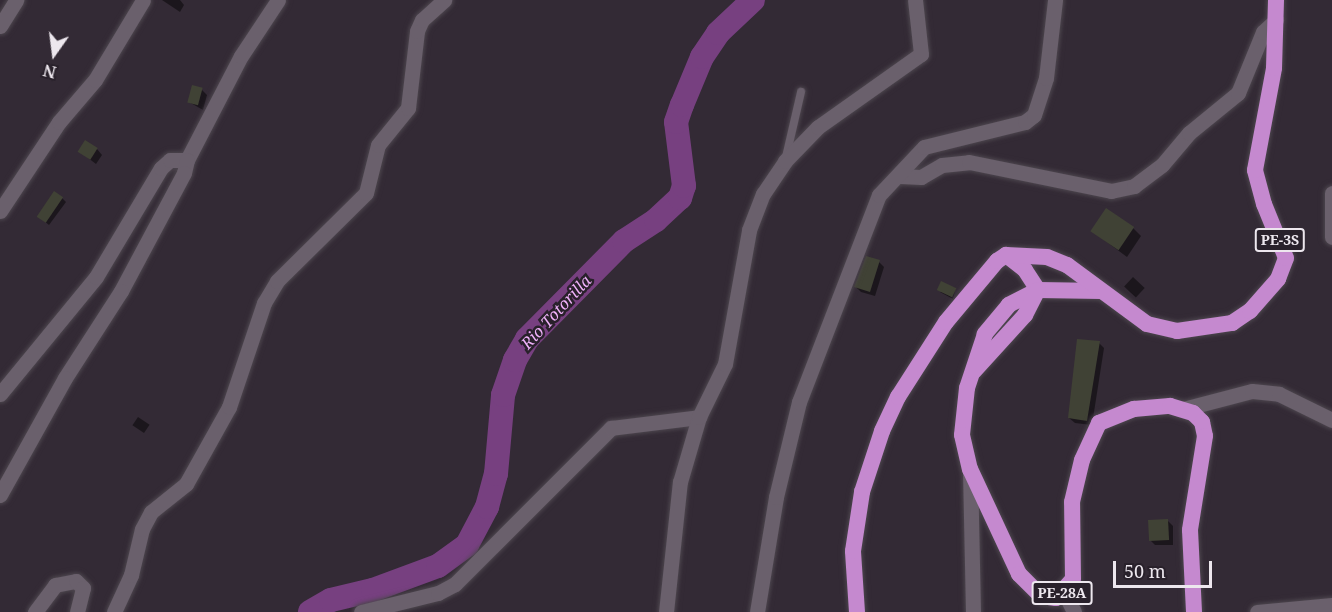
<!DOCTYPE html>
<html>
<head>
<meta charset="utf-8">
<style>
  body { margin:0 }
  #map { position:relative; width:1332px; height:612px; overflow:hidden; background:#332a35; font-family:"Noto Serif",serif }
  div>[style] { position:absolute }
  [style*='--x'] { left:calc(var(--x)*1px); top:calc(var(--y)*1px); width:calc(var(--w)*1px); rotate:calc(var(--a)*1deg) }
  .shadow>* { inset:0; background:#0007; transform-origin:0 0 }
  .river>* { height:24px; margin:-12px; padding:0 12px; transform-origin:12px; border-radius:12px; background:#774080 }
  .building>* { inset:0; background:#404235; transform-origin:0 0 }
  .roads { filter:drop-shadow(0 0 2px #4d464e) drop-shadow(0 0 2px #4d464e) }
  .service>* { height:8px; margin:-4px; padding:0 4px; transform-origin:4px; border-radius:4px; background:#6a606c }
  .minor>* { height:15px; margin:-7.5px; padding:0 7.5px; transform-origin:7.5px; border-radius:7.5px; background:#6a606c }
  .trunk>* { height:16px; margin:-8px; padding:0 8px; transform-origin:8px; border-radius:8px; background:#c589cf }
  span { translate:-50% -50%; white-space:nowrap; text-align:center; line-height:1.15; -webkit-text-stroke:5px #29212b; paint-order:stroke }
  .shield-label span { padding:2px 4px; background:#29212b; border:2px solid; border-radius:4px; -webkit-text-stroke-width:0 }
  .shield-label { font-size:14px; color:#ede7ee; font-weight:700 }
  .water-label { font-size:16px; color:#efb1f9; font-style:italic }
  .north { position:absolute; left:24px; top:24px; width:60px; height:60px; -webkit-text-stroke:4px #29212b; paint-order:stroke; rotate:194deg; font-size:16px; font-weight:700; line-height:24px; text-align:center; color:#ede7ee }
  .north::after { content:''; display:block; margin:auto; width:21px; height:27px; background:#ede7ee; clip-path:polygon(50% 0,100% 100%,50% 72%,0 100%) }
  .scale { position:absolute; left:1113px; top:561px; width:99px; height:27px; box-sizing:border-box; border:3px solid #ede7ee; border-top:0; padding-left:8px; font-size:18px; line-height:21px; white-space:nowrap; color:#ede7ee; -webkit-text-stroke:4px #29212b; paint-order:stroke }
</style>
</head>
<body>
<div id="map">
  <div class="shadow">
    <div style="clip-path:polygon(162px 0,180px 0,184px 5px,180px 12px)"></div>
    <div style="clip-path:polygon(202px 90px,207px 95px,203px 110px,189px 102px)"></div>
    <div style="clip-path:polygon(97px 149px,102px 155px,96px 164px,79px 151px)"></div>
    <div style="clip-path:polygon(62px 198px,66px 202px,49px 225px,38px 216px)"></div>
    <div style="clip-path:polygon(1133px 228px,1141px 236px,1127px 257px,1092px 231px)"></div>
    <div style="clip-path:polygon(879px 262px,884px 267px,875px 296px,861px 292px,856px 287px)"></div>
    <div style="left:1133px;top:277px;width:16px;height:13px;rotate:43deg"></div>
    <div style="clip-path:polygon(955px 290px,953px 299px,940px 292px)"></div>
    <div style="clip-path:polygon(1099px 343px,1104px 348px,1092px 425px,1075px 423px,1069px 418px)"></div>
    <div style="left:138px;top:417px;width:14px;height:10px;rotate:34deg"></div>
    <div style="clip-path:polygon(1168px 521px,1173px 526px,1173px 545px,1155px 545px,1150px 540px)"></div>
  </div>
  <div class="river">
    <div style="--x:310;--y:612;--w:24;--a:-30"></div>
    <div style="--x:331;--y:600;--w:43;--a:-13.4"></div>
    <div style="--x:373;--y:590;--w:69;--a:-20.3"></div>
    <div style="--x:438;--y:566;--w:36;--a:-36"></div>
    <div style="--x:467;--y:545;--w:43;--a:-62.2"></div>
    <div style="--x:487;--y:507;--w:34;--a:-75"></div>
    <div style="--x:496;--y:474;--w:79;--a:-84.9"></div>
    <div style="--x:503;--y:395;--w:37;--a:-71"></div>
    <div style="--x:515;--y:360;--w:24;--a:-60"></div>
    <div style="--x:527;--y:339;--w:138;--a:-45.3"></div>
    <div style="--x:624;--y:241;--w:38;--a:-33"></div>
    <div style="--x:656;--y:220;--w:33;--a:-43"></div>
    <div style="--x:680;--y:198;--w:13;--a:-72"></div>
    <div style="--x:684;--y:186;--w:64;--a:-97.1"></div>
    <div style="--x:676;--y:122;--w:18;--a:-71"></div>
    <div style="--x:682;--y:105;--w:52;--a:-67.4"></div>
    <div style="--x:702;--y:57;--w:29;--a:-56"></div>
    <div style="--x:718;--y:33;--w:48;--a:-43.3"></div>
  </div>
  <div class="building">
    <div style="left:192px;top:85px;width:11px;height:18px;rotate:15deg"></div>
    <div style="left:85px;top:140px;width:15px;height:14px;rotate:32deg"></div>
    <div style="left:54px;top:191px;width:11px;height:31px;rotate:34deg"></div>
    <div style="left:1106px;top:208px;width:34px;height:28px;rotate:34deg"></div>
    <div style="clip-path:polygon(866px 256px,880px 260px,870px 292px,854px 287px)"></div>
    <div style="left:941px;top:281px;width:17px;height:10px;rotate:25deg"></div>
    <div style="clip-path:polygon(1077px 339px,1100px 341px,1087px 421px,1068px 418px)"></div>
    <div style="left:1168px;top:519px;width:21px;height:20px;rotate:87deg"></div>
  </div>
  <div class="roads">
    <div class="service">
      <div style="--x:786;--y:157;--w:67;--a:-77"></div>
    </div>
    <div class="minor">
      <div style="--x:0;--y:26;--w:31;--a:-58"></div>
      <div style="--x:187;--y:160;--w:117;--a:-62.6"></div>
      <div style="--x:241;--y:56;--w:67;--a:-56.5"></div>
      <div style="--x:900;--y:176;--w:21;--a:3"></div>
      <div style="--x:921;--y:177;--w:24;--a:-30"></div>
      <div style="--x:942;--y:165;--w:27;--a:-6"></div>
      <div style="--x:969;--y:162;--w:145;--a:11.5"></div>
      <div style="--x:1111;--y:191;--w:24;--a:-12"></div>
      <div style="--x:1134;--y:186;--w:35;--a:-37"></div>
      <div style="--x:1162;--y:165;--w:42;--a:-49.8"></div>
      <div style="--x:1189;--y:133;--w:63;--a:-39.2"></div>
      <div style="--x:1238;--y:93;--w:66;--a:-67.7"></div>
      <div style="--x:1263;--y:32;--w:18;--a:-43"></div>
      <div style="--x:1332;--y:193;--w:44;--a:90"></div>
      <div style="--x:0;--y:211;--w:107;--a:-56.5"></div>
      <div style="--x:59;--y:122;--w:55;--a:-49.4"></div>
      <div style="--x:95;--y:80;--w:93;--a:-59"></div>
      <div style="--x:0;--y:394;--w:151;--a:-50.6"></div>
      <div style="--x:96;--y:277;--w:127;--a:-59.2"></div>
      <div style="--x:161;--y:168;--w:12;--a:-42"></div>
      <div style="--x:170;--y:160;--w:17;--a:0"></div>
      <div style="--x:187;--y:160;--w:13;--a:103"></div>
      <div style="--x:184;--y:173;--w:134;--a:118.1"></div>
      <div style="--x:121;--y:291;--w:103;--a:122.8"></div>
      <div style="--x:65;--y:378;--w:134;--a:119.1"></div>
      <div style="--x:1183;--y:409;--w:71;--a:-14.6"></div>
      <div style="--x:1252;--y:391;--w:27;--a:6"></div>
      <div style="--x:1279;--y:394;--w:59;--a:26.1"></div>
      <div style="--x:970;--y:469;--w:143;--a:88.8"></div>
      <div style="--x:1064;--y:592;--w:22;--a:63"></div>
      <div style="--x:35;--y:612;--w:34;--a:-53"></div>
      <div style="--x:55;--y:585;--w:21;--a:-11"></div>
      <div style="--x:76;--y:581;--w:10;--a:45"></div>
      <div style="--x:83;--y:588;--w:25;--a:104"></div>
      <div style="--x:114;--y:612;--w:41;--a:-65.3"></div>
      <div style="--x:131;--y:575;--w:47;--a:-76.6"></div>
      <div style="--x:142;--y:529;--w:19;--a:-62"></div>
      <div style="--x:151;--y:512;--w:45;--a:-38.7"></div>
      <div style="--x:186;--y:484;--w:88;--a:-60.8"></div>
      <div style="--x:229;--y:407;--w:110;--a:-71.4"></div>
      <div style="--x:264;--y:303;--w:26;--a:-59"></div>
      <div style="--x:277;--y:281;--w:125;--a:-44.7"></div>
      <div style="--x:366;--y:193;--w:49;--a:-76"></div>
      <div style="--x:378;--y:145;--w:48;--a:-51"></div>
      <div style="--x:408;--y:108;--w:78;--a:-83.3"></div>
      <div style="--x:417;--y:31;--w:12;--a:-66"></div>
      <div style="--x:422;--y:20;--w:30;--a:-42"></div>
      <div style="--x:361;--y:612;--w:79;--a:-13.9"></div>
      <div style="--x:438;--y:593;--w:19;--a:-28"></div>
      <div style="--x:455;--y:584;--w:221;--a:-45"></div>
      <div style="--x:611;--y:428;--w:89;--a:-7.1"></div>
      <div style="--x:666;--y:612;--w:131;--a:-83.9"></div>
      <div style="--x:680;--y:482;--w:68;--a:-73.7"></div>
      <div style="--x:699;--y:417;--w:59;--a:-63.9"></div>
      <div style="--x:725;--y:364;--w:136;--a:-79.8"></div>
      <div style="--x:749;--y:230;--w:39;--a:-69"></div>
      <div style="--x:763;--y:194;--w:40;--a:-56"></div>
      <div style="--x:785;--y:161;--w:47;--a:-45.9"></div>
      <div style="--x:818;--y:127;--w:126;--a:-35.3"></div>
      <div style="--x:921;--y:54;--w:54;--a:-96.3"></div>
      <div style="--x:757;--y:612;--w:117;--a:-80.6"></div>
      <div style="--x:776;--y:497;--w:98;--a:-76.4"></div>
      <div style="--x:799;--y:402;--w:222;--a:-68.9"></div>
      <div style="--x:879;--y:195;--w:66;--a:-46.8"></div>
      <div style="--x:924;--y:147;--w:104;--a:-13.9"></div>
      <div style="--x:1025;--y:122;--w:11;--a:-38"></div>
      <div style="--x:1034;--y:115;--w:39;--a:-72"></div>
      <div style="--x:1046;--y:78;--w:79;--a:-83.4"></div>
      <div style="--x:1257;--y:612;--w:75;--a:-5.3"></div>
    </div>
    <div class="trunk">
      <div style="--x:1006;--y:255;--w:24;--a:38"></div>
      <div style="--x:1025;--y:270;--w:24;--a:57"></div>
      <div style="--x:1101;--y:291;--w:63;--a:-179.1"></div>
      <div style="--x:1038;--y:290;--w:33;--a:153"></div>
      <div style="--x:1009;--y:305;--w:38;--a:130"></div>
      <div style="--x:985;--y:334;--w:57;--a:108.4"></div>
      <div style="--x:967;--y:388;--w:47;--a:96.1"></div>
      <div style="--x:962;--y:435;--w:35;--a:77"></div>
      <div style="--x:970;--y:469;--w:116;--a:65"></div>
      <div style="--x:1019;--y:574;--w:31;--a:45"></div>
      <div style="--x:1041;--y:596;--w:15;--a:8"></div>
      <div style="--x:1056;--y:598;--w:25;--a:-48"></div>
      <div style="--x:1073;--y:579;--w:77;--a:-90.7"></div>
      <div style="--x:1072;--y:502;--w:43;--a:-76.6"></div>
      <div style="--x:1082;--y:460;--w:41;--a:-65.3"></div>
      <div style="--x:1099;--y:423;--w:38;--a:-22"></div>
      <div style="--x:1134;--y:409;--w:36;--a:-5"></div>
      <div style="--x:1170;--y:406;--w:24;--a:17"></div>
      <div style="--x:1193;--y:413;--w:13;--a:45"></div>
      <div style="--x:1202;--y:422;--w:14;--a:78"></div>
      <div style="--x:1205;--y:436;--w:95;--a:99.1"></div>
      <div style="--x:1190;--y:530;--w:82;--a:87.2"></div>
      <div style="--x:974;--y:371;--w:76;--a:-47.7"></div>
      <div style="--x:1025;--y:315;--w:28;--a:-63"></div>
      <div style="--x:857;--y:612;--w:61;--a:-93.8"></div>
      <div style="--x:853;--y:551;--w:60;--a:-81.3"></div>
      <div style="--x:862;--y:492;--w:64;--a:-71.8"></div>
      <div style="--x:882;--y:431;--w:38;--a:-65"></div>
      <div style="--x:898;--y:397;--w:89;--a:-57.4"></div>
      <div style="--x:946;--y:322;--w:80;--a:-50.1"></div>
      <div style="--x:997;--y:261;--w:11;--a:-34"></div>
      <div style="--x:1006;--y:255;--w:41;--a:2.8"></div>
      <div style="--x:1047;--y:257;--w:22;--a:22"></div>
      <div style="--x:1067;--y:265;--w:99;--a:36.4"></div>
      <div style="--x:1147;--y:324;--w:31;--a:13"></div>
      <div style="--x:1177;--y:331;--w:56;--a:-8.3"></div>
      <div style="--x:1232;--y:323;--w:22;--a:-34"></div>
      <div style="--x:1250;--y:311;--w:43;--a:-48.8"></div>
      <div style="--x:1278;--y:279;--w:22;--a:-69"></div>
      <div style="--x:1286;--y:258;--w:58;--a:-112.2"></div>
      <div style="--x:1264;--y:204;--w:35;--a:-105"></div>
      <div style="--x:1255;--y:170;--w:104;--a:-79.4"></div>
      <div style="--x:1274;--y:68;--w:68;--a:-88.3"></div>
    </div>
  </div>
  <div class="shield-label">
    <span style="left:1280px;top:240px">PE-3S</span>
    <span style="left:1062px;top:593px">PE-28A</span>
  </div>
  <div class="water-label">
    <span style="left:556px;top:312px;rotate:-47deg">Rio Totorilla</span>
  </div>
  <div class="north">N</div>
  <div class="scale">50 m</div>
</div>
</body>
</html>
